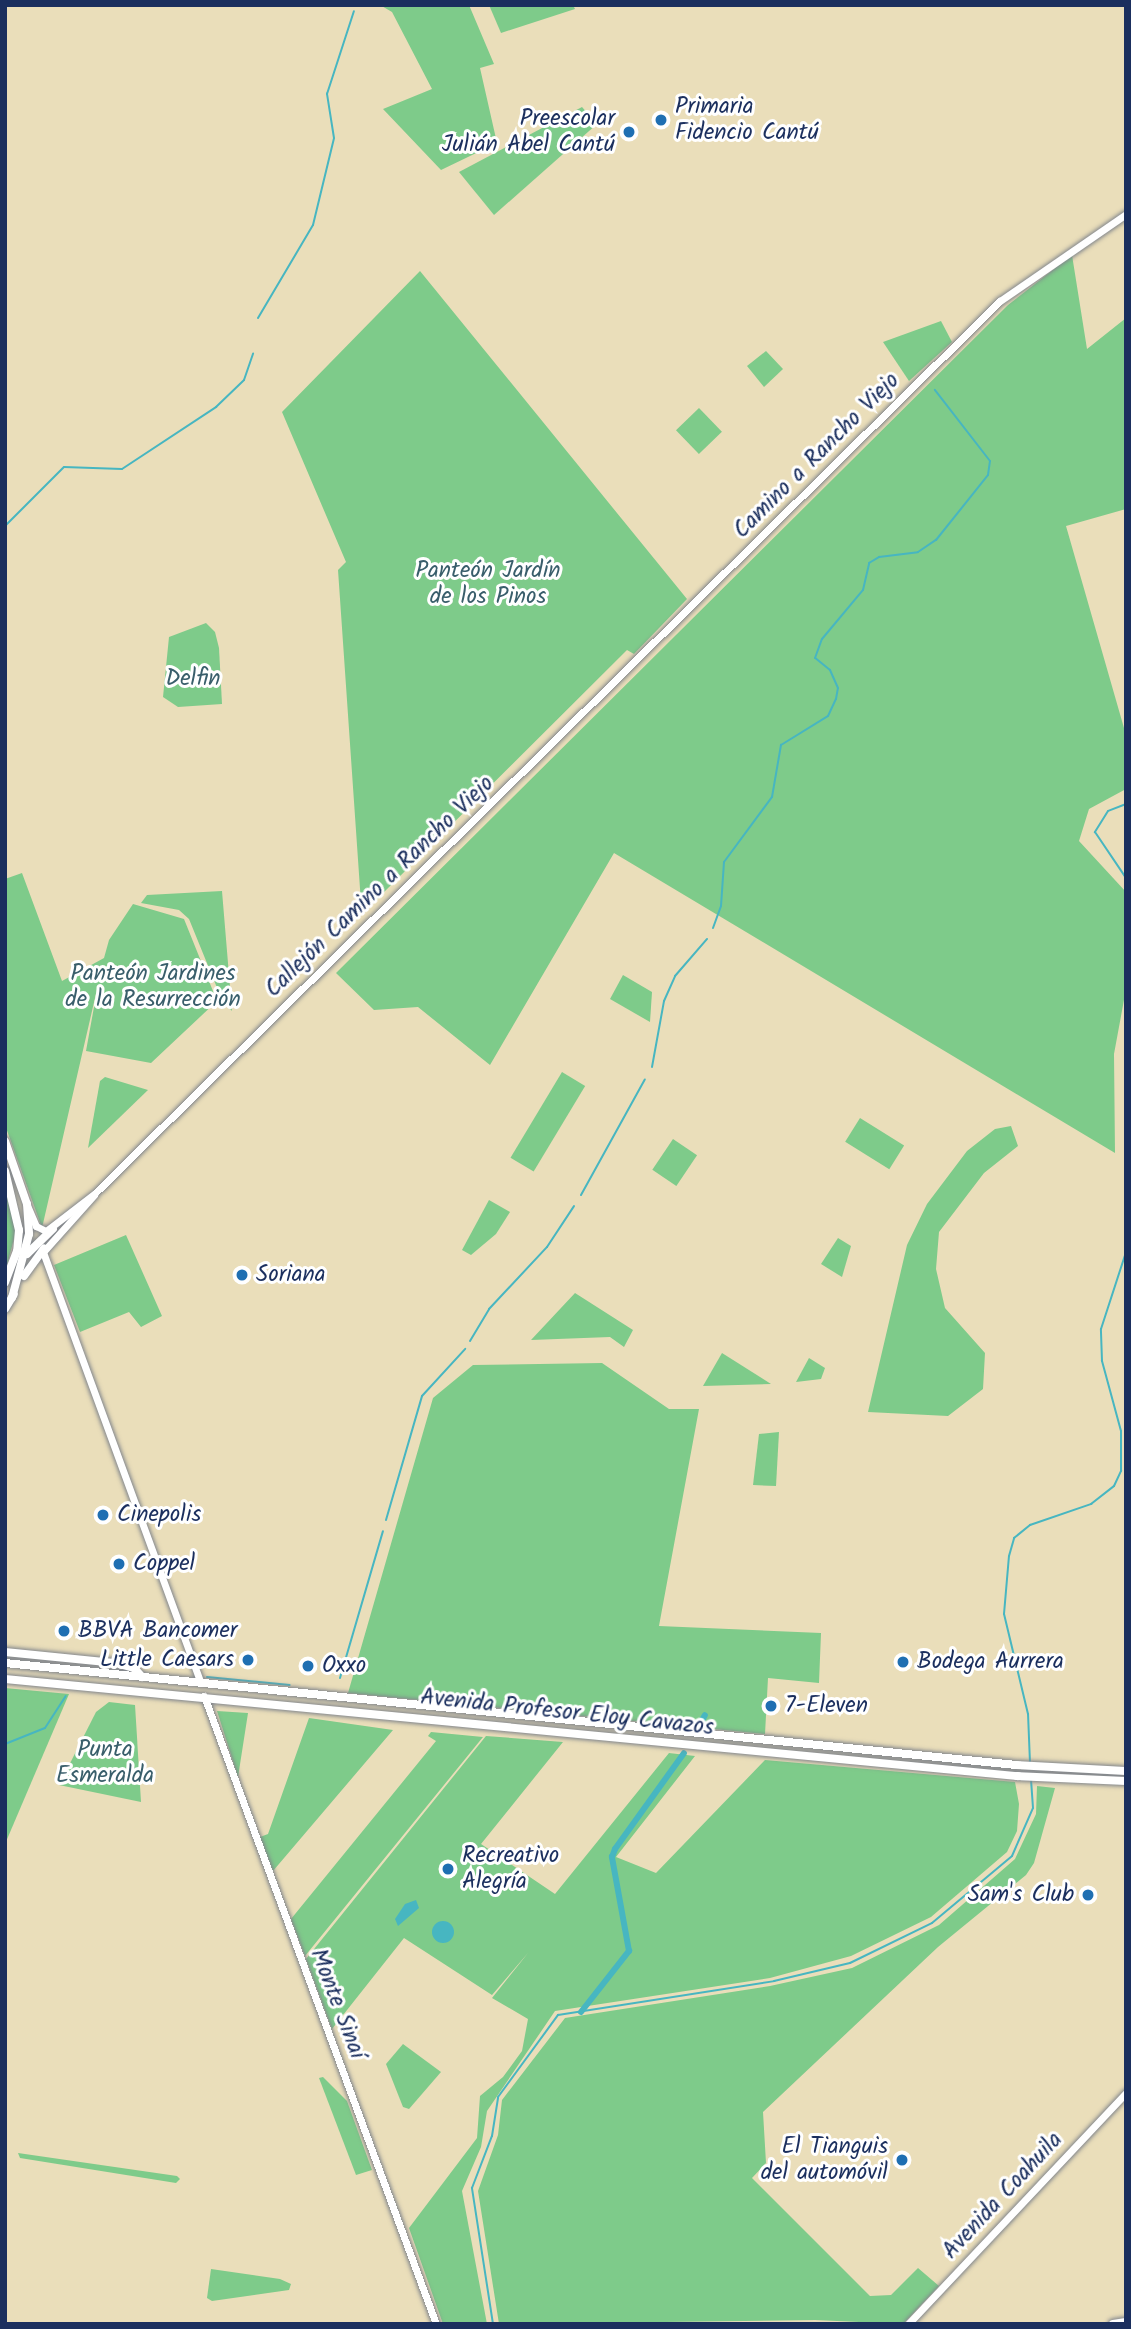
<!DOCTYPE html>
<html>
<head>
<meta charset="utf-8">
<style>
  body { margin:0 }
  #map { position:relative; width:1131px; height:2329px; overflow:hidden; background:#eadeba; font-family:Kalam,sans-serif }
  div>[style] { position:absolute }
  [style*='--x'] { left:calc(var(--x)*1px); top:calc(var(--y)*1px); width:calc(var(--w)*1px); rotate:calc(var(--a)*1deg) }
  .green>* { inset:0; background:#7ecb8a; transform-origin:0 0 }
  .water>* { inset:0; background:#47b6c1 }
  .round { border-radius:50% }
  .stream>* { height:2px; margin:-1px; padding:0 1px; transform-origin:1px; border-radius:1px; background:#47b6c1 }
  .canal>* { height:6px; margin:-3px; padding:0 3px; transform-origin:3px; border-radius:3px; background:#47b6c1 }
  .roads { filter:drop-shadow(0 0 2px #82868c) drop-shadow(0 0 2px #82868c) }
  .tertiary>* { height:7px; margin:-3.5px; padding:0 3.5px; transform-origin:3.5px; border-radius:3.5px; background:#fff }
  .secondary>* { height:8px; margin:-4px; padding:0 4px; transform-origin:4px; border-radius:4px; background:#fff }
  .dots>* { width:19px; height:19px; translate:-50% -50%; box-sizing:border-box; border:4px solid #fff; border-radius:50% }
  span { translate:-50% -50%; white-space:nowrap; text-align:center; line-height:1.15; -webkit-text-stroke:6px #fff; paint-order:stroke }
  .poi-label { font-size:23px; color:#1b2f5e }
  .left { translate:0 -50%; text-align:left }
  .right { translate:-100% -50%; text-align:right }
  .street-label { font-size:23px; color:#1b2f5e }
  .park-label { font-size:23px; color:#395e6b }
  .frame { position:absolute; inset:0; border:7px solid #1b2f5e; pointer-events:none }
</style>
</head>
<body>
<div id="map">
  <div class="green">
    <div style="clip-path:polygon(380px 5px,469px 5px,494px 64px,480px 68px,497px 143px,441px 170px,383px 109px,432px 89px,392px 12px)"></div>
    <div style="clip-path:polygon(489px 5px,573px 5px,575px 9px,501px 33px)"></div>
    <div style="clip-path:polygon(582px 107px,597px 124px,494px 215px,459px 172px)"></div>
    <div style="clip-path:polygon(1072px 255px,1087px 349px,1126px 318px,1126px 509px,1066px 526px,1126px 735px,1126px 789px,1089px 809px,1079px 841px,1126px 892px,1126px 989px,1114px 1054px,1115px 1153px,614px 853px,490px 1065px,418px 1007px,374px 1010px,336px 973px,1008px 305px)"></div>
    <div style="clip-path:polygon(420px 271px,687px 599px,634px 654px,627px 650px,371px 905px,361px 903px,338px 570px,346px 562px,282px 412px)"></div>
    <div style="clip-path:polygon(941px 321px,952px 342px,909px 381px,883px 342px)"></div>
    <div style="clip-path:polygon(766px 351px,783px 369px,764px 387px,747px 366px)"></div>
    <div style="left:699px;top:408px;width:33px;height:32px;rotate:46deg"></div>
    <div style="clip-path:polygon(206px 623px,215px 632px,219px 648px,222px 704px,178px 707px,163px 697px,169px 637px)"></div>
    <div style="clip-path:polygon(22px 873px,62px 981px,104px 958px,109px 940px,133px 904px,184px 919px,217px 1001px,151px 1063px,86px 1051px,98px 985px,42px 1228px,5px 1125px,5px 879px)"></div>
    <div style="clip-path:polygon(222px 891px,232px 1011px,222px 1000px,189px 919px,179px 910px,141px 903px,147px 895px)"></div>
    <div style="clip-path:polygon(623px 975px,652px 992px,650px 1022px,610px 999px)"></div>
    <div style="left:562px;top:1072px;width:27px;height:100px;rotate:31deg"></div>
    <div style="clip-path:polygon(105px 1077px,148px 1090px,88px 1148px,100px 1081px)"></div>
    <div style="left:860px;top:1118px;width:52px;height:28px;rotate:32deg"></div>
    <div style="clip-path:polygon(1011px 1126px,1018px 1146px,984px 1173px,939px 1232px,936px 1269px,945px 1308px,985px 1353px,983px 1389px,948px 1416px,868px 1412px,907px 1245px,927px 1204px,967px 1151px,995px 1129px)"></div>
    <div style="left:673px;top:1139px;width:29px;height:37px;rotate:34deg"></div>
    <div style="clip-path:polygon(5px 1184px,16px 1231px,5px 1273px)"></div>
    <div style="clip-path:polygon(489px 1200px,510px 1212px,496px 1234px,471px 1255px,462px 1250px)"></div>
    <div style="clip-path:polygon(126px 1235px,162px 1316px,141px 1327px,129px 1312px,80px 1332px,54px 1265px)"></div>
    <div style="clip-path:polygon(838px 1238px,851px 1246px,842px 1277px,821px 1264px)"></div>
    <div style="clip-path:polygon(575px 1293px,633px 1330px,624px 1347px,610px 1337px,531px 1340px)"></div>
    <div style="clip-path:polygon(722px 1353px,771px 1384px,703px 1386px)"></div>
    <div style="clip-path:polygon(809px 1358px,825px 1368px,821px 1379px,796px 1382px)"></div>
    <div style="clip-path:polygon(602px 1363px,669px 1409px,699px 1409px,659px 1626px,821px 1633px,819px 1683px,768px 1678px,765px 1734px,348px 1693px,433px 1398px,473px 1365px)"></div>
    <div style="clip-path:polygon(779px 1432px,776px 1486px,753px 1485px,759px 1434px)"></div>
    <div style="clip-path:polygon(5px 1688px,69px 1694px,5px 1844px)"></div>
    <div style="clip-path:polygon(109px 1702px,135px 1705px,141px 1802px,59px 1785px,96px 1712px)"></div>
    <div style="clip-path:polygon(217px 1711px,248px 1713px,238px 1777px)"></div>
    <div style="clip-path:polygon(309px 1718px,393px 1730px,273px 1871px,260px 1837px,268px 1834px)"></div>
    <div style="clip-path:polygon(431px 1732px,483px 1737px,305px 1956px,291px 1919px,436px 1741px,428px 1736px)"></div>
    <div style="clip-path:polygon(486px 1736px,563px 1742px,481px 1844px,555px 1894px,669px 1753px,695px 1756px,616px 1857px,656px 1873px,765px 1760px,1015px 1782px,1019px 1804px,1017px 1831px,1007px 1852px,931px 1917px,851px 1956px,770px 1978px,555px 2011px,487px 2111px,481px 2147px,462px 2191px,487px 2324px,443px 2324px,409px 2228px,477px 2138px,480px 2096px,503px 2077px,522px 2051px,528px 2019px,492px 1998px,528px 1953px,492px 1995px,404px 1938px,332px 2029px,306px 1959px)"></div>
    <div style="clip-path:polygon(1037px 1786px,1055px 1788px,1034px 1863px,1026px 1875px,938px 1947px,763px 2112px,766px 2163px,752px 2178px,870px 2296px,891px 2295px,918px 2268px,939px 2286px,903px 2324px,815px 2320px,499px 2324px,478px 2191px,498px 2135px,502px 2100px,565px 2018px,770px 1986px,852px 1968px,939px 1925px,1015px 1859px,1036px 1814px)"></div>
    <div style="clip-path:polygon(403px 2044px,441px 2072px,409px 2109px,403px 2107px,386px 2064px)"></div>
    <div style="clip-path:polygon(323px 2077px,347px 2101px,372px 2170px,356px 2175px,319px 2078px)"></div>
    <div style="clip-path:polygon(18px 2153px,177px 2176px,180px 2179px,176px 2183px,20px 2158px)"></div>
    <div style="clip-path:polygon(211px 2269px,280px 2279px,291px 2284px,289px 2290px,212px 2301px,207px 2298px)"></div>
  </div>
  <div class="water">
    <div style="clip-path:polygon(416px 1900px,419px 1908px,398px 1926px,395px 1919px,405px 1904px)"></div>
    <div class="round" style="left:432px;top:1921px;width:22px;height:22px"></div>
  </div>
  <div class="stream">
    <div style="--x:258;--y:318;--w:108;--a:-59.4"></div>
    <div style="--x:313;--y:225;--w:89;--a:-76.4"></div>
    <div style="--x:334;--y:138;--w:45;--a:-99"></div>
    <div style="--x:327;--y:94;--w:87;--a:-72"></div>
    <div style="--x:5;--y:526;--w:83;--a:-45"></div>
    <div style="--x:64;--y:467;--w:58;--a:2"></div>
    <div style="--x:122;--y:469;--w:113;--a:-33.4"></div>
    <div style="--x:216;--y:407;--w:39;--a:-44"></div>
    <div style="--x:244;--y:380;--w:28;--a:-71"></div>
    <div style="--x:1126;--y:804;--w:19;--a:159"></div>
    <div style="--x:1108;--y:811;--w:25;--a:122"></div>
    <div style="--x:1095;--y:832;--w:55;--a:56"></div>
    <div style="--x:713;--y:928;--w:23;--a:-70"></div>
    <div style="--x:721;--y:906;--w:44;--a:-86.1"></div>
    <div style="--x:724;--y:862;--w:81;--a:-53.6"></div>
    <div style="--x:772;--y:797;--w:53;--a:-80.2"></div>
    <div style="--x:781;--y:745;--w:55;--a:-31.7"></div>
    <div style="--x:828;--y:716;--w:19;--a:-65"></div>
    <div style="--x:836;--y:699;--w:11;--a:-80"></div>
    <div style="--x:838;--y:688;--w:20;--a:-114"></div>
    <div style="--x:830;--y:670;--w:19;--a:-141"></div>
    <div style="--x:815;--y:658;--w:20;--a:-70"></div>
    <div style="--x:822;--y:639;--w:64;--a:-50.1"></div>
    <div style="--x:863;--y:590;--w:28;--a:-77"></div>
    <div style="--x:869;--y:563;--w:12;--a:-31"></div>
    <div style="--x:879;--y:557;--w:39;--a:-7"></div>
    <div style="--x:918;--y:552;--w:22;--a:-34"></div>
    <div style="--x:936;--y:540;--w:83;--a:-51.3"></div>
    <div style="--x:988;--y:475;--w:14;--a:-82"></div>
    <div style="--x:990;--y:461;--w:90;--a:-127.8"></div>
    <div style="--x:652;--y:1067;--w:67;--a:-79.7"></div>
    <div style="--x:664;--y:1001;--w:27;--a:-66"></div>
    <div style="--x:675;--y:976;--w:49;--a:-49.1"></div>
    <div style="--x:1126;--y:1104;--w:36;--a:90"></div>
    <div style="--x:581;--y:1195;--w:132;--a:-61.1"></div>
    <div style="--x:470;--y:1341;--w:37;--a:-59"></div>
    <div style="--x:489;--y:1309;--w:85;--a:-46.9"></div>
    <div style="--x:547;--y:1247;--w:49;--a:-56.6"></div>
    <div style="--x:386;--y:1520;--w:129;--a:-73.8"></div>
    <div style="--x:422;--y:1396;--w:64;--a:-47.5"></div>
    <div style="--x:207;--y:1677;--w:83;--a:5.5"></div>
    <div style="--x:340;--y:1678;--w:153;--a:-73.7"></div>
    <div style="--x:5;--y:1744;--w:43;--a:-21.8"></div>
    <div style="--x:45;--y:1728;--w:38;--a:-57"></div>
    <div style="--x:1030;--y:1763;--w:49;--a:-92.3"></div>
    <div style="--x:1028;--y:1714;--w:103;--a:-103.5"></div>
    <div style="--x:1004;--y:1614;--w:58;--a:-85.1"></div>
    <div style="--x:1009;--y:1556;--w:19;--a:-74"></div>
    <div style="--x:1014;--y:1538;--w:21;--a:-39"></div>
    <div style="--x:1030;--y:1525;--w:65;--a:-19"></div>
    <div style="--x:1091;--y:1504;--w:29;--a:-38"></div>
    <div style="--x:1114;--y:1486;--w:17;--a:-65"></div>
    <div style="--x:1121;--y:1471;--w:40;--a:-90"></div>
    <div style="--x:1121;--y:1431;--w:73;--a:-105.2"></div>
    <div style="--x:1102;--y:1361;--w:32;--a:-92"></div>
    <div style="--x:1101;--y:1329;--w:81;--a:-72"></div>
    <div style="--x:493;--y:2324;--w:138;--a:-98.8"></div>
    <div style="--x:472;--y:2188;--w:56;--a:-69"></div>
    <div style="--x:492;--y:2136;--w:39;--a:-81"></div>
    <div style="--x:498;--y:2097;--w:102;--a:-53.8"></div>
    <div style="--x:558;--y:2015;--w:219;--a:-8.9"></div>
    <div style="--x:774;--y:1981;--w:78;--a:-13.3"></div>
    <div style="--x:850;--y:1963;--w:91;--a:-26"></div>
    <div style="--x:932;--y:1923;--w:104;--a:-39.9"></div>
    <div style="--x:1012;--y:1856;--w:52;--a:-66.4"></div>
    <div style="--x:1033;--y:1808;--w:28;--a:-94"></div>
  </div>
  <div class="canal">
    <div style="--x:700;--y:1724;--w:10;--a:-61"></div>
    <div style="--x:581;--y:2012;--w:78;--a:-51.8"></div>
    <div style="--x:629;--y:1951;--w:96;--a:-100.3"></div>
    <div style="--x:612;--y:1857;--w:9;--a:-69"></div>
    <div style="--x:615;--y:1849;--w:118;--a:-54.3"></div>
  </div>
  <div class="roads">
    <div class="tertiary">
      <div style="--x:94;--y:1195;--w:76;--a:131.8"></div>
      <div style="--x:43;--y:1252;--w:457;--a:69.9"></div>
      <div style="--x:27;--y:1205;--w:23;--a:67"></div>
      <div style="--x:36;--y:1226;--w:11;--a:27"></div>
      <div style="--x:46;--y:1231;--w:61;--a:-37.6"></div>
      <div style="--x:94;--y:1194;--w:1272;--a:-44.59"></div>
      <div style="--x:1000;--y:301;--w:153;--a:-34.6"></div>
      <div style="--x:204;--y:1696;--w:669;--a:69.72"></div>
      <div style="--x:908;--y:2324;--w:318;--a:-46.7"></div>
    </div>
    <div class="secondary">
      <div style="--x:5;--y:1141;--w:67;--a:70.8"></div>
      <div style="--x:27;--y:1204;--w:30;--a:86"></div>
      <div style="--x:29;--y:1234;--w:66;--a:104.9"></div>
      <div style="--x:5;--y:1171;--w:61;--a:76.7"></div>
      <div style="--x:19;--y:1230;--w:21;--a:95"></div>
      <div style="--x:17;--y:1251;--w:34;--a:111"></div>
      <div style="--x:27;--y:1254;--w:36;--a:-44"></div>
      <div style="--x:24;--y:1276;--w:34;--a:-54"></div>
      <div style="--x:5;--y:1309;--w:17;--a:-59"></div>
      <div style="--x:5;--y:1652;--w:112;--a:5.7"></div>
      <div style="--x:116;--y:1663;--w:19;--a:16"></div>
      <div style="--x:134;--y:1668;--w:12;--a:48"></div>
      <div style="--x:5;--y:1663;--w:1016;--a:5.76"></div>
      <div style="--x:1016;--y:1765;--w:110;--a:3.1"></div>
      <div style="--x:5;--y:1679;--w:1017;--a:5.48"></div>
      <div style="--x:1017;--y:1776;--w:109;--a:2.6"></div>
      <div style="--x:1113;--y:2324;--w:13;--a:-9"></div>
    </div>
  </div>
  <div class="dots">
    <div style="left:661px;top:120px;background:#1f6fb2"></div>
    <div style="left:629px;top:132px;background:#1f6fb2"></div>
    <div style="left:242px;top:1275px;background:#1f6fb2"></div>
    <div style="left:103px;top:1515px;background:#1f6fb2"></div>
    <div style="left:119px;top:1564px;background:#1f6fb2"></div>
    <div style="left:64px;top:1631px;background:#1f6fb2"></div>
    <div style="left:248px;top:1660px;background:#1f6fb2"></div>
    <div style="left:903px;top:1662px;background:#1f6fb2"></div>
    <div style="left:308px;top:1666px;background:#1f6fb2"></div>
    <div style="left:771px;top:1706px;background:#1f6fb2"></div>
    <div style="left:448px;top:1869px;background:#1f6fb2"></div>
    <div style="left:1088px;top:1895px;background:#1f6fb2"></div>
    <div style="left:902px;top:2160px;background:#1f6fb2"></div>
  </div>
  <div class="poi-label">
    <span class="left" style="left:675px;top:120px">Primaria<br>Fidencio Cantú</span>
    <span class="right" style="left:615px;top:132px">Preescolar<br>Julián Abel Cantú</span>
    <span class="left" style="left:256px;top:1275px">Soriana</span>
    <span class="left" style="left:117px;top:1515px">Cinepolis</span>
    <span class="left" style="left:133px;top:1564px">Coppel</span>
    <span class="left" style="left:78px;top:1631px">BBVA Bancomer</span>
    <span class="right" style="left:234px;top:1660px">Little Caesars</span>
    <span class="left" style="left:917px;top:1662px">Bodega Aurrera</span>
    <span class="left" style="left:322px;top:1666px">Oxxo</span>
    <span class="left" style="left:785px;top:1706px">7-Eleven</span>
    <span class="left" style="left:462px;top:1869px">Recreativo<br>Alegría</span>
    <span class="right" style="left:1074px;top:1895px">Sam's Club</span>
    <span class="right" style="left:888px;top:2160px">El Tianguis<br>del automóvil</span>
  </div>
  <div class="street-label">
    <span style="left:817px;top:456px;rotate:-45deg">Camino a Rancho Viejo</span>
    <span style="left:380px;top:887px;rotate:-44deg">Callejón Camino a Rancho Viejo</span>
    <span style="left:567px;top:1713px;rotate:6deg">Avenida Profesor Eloy Cavazos</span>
    <span style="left:337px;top:2004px;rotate:69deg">Monte Sinaí</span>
    <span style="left:1003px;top:2196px;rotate:-47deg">Avenida Coahuila</span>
  </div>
  <div class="park-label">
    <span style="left:488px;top:584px">Panteón Jardín<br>de los Pinos</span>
    <span style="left:193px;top:679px">Delfin</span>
    <span style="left:153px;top:987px">Panteón Jardines<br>de la Resurrección</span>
    <span style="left:105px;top:1763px">Punta<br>Esmeralda</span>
  </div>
  <div class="frame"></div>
</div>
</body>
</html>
